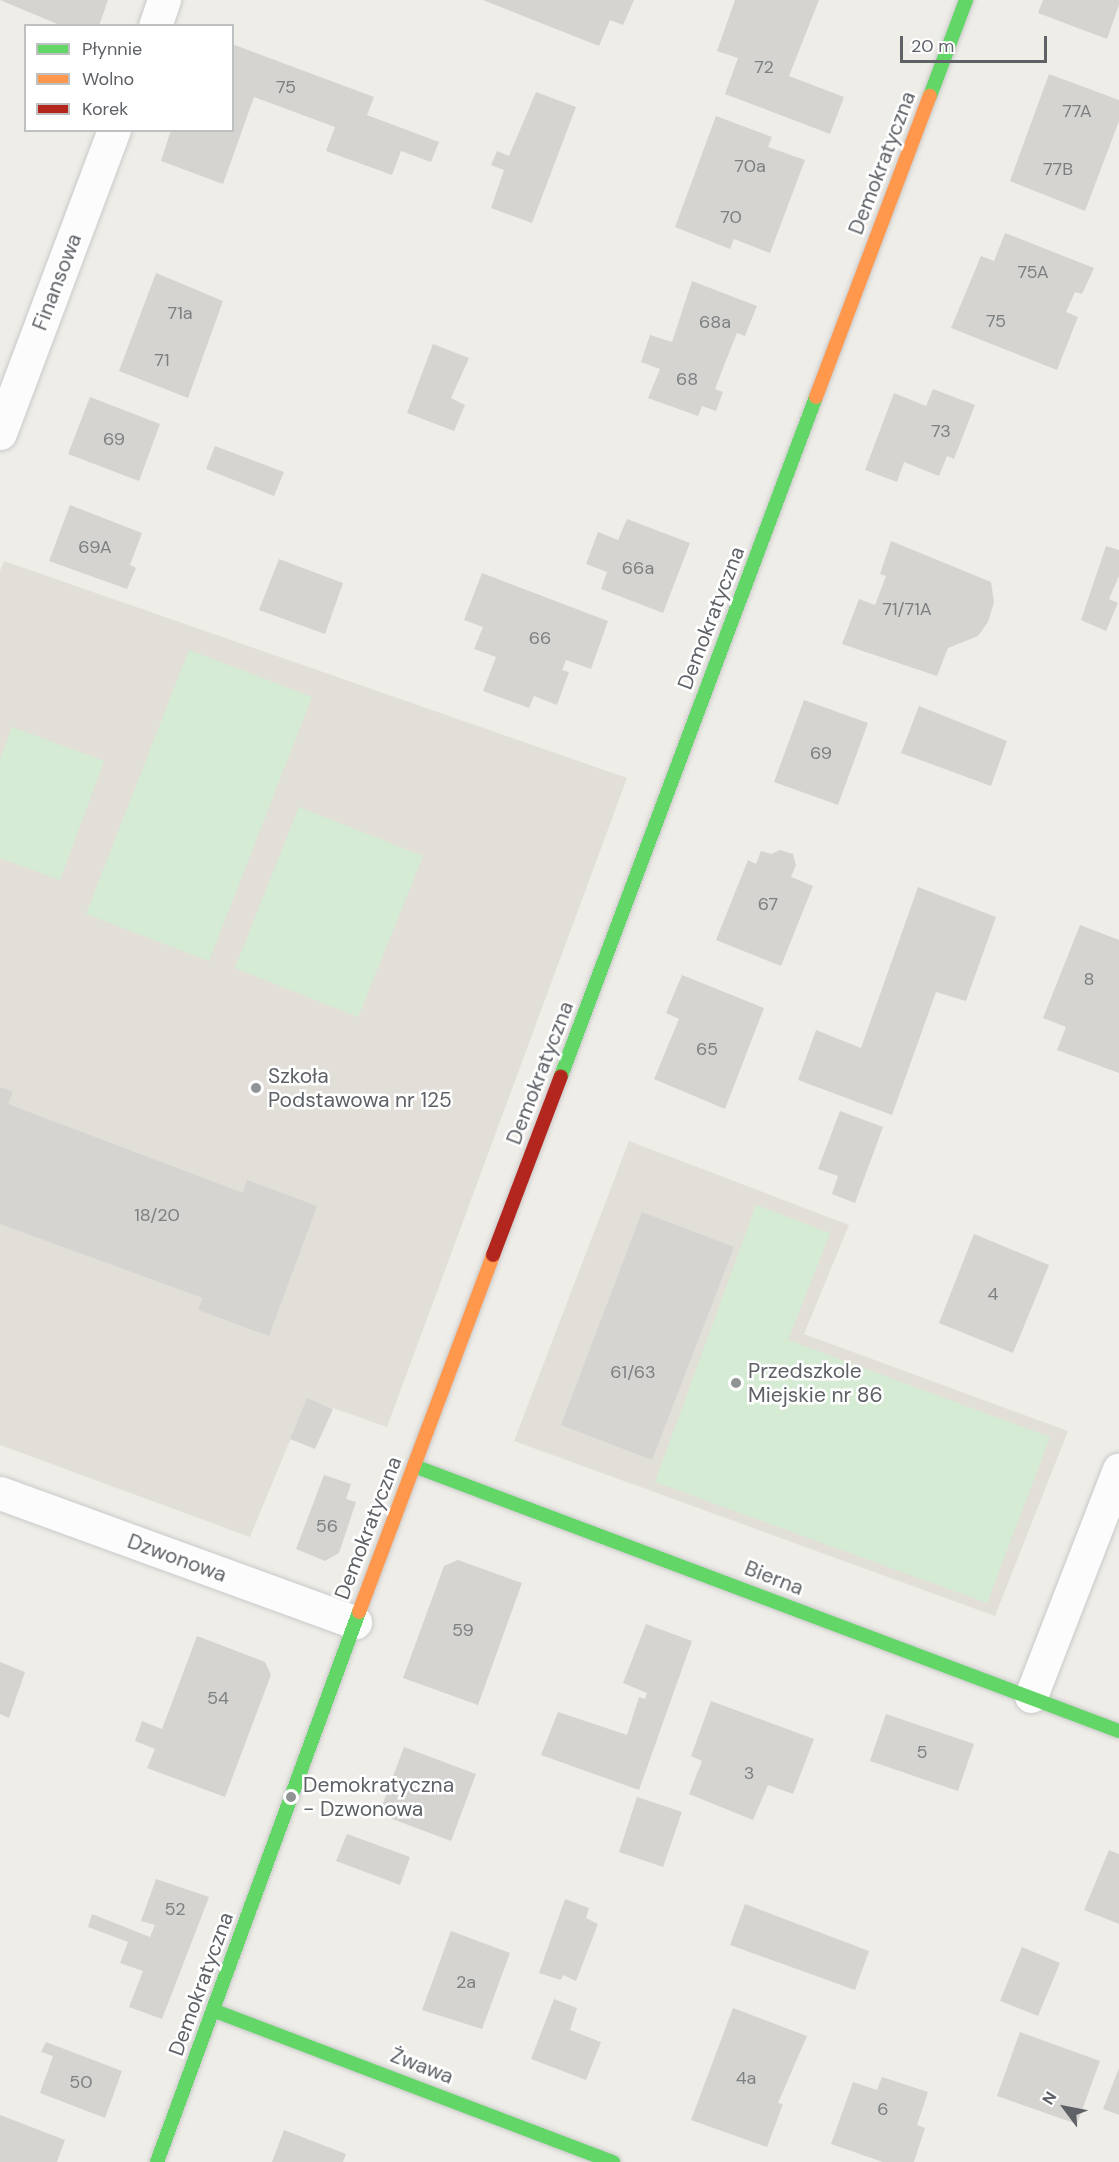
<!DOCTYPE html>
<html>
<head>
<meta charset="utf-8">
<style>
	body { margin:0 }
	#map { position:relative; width:1119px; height:2162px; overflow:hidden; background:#eeede8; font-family:"DM Sans",sans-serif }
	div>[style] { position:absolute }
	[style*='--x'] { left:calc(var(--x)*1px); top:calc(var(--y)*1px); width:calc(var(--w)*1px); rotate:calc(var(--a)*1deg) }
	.education>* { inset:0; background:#e1dfd8 }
	.green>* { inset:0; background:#d6ebd3 }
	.building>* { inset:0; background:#d5d4d1 }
	.roads { filter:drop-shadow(0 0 2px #c9c9c9) drop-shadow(0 0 2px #c9c9c9) }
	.street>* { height:33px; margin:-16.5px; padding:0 16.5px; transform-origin:16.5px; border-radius:16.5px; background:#fcfcfc }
	.fast>* { height:14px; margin:-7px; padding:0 7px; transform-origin:7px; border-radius:7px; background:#63d668 }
	.slow>* { height:14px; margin:-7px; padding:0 7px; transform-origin:7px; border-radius:7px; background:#ff974d }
	.jam>* { height:14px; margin:-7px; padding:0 7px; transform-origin:7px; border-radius:7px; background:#b3261e }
	.dots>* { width:16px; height:16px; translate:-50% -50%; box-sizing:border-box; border:3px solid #fff; border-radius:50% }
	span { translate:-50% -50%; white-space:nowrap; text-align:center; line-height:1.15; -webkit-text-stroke:5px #fff; paint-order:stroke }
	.number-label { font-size:18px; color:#7d8082 }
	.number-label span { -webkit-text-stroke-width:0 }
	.street-label { font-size:21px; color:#5e6267 }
	.poi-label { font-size:21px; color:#5e6267 }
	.left { translate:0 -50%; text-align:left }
	.legend { position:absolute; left:24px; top:24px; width:210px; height:108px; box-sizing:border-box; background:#fff; border:2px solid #bfc0c2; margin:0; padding:8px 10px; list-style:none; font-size:18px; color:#5e6267 }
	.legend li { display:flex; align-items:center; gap:12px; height:30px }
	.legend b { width:30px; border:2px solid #bfc0c2 }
	.north { position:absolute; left:1035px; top:2078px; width:60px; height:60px; -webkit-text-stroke:4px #fff; paint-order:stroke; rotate:302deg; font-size:16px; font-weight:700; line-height:24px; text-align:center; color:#5e6267 }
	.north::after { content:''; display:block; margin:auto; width:21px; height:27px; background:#5e6267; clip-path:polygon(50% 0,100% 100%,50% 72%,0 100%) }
	.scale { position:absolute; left:900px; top:36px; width:147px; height:27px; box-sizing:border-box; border:3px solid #5e6267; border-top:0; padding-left:8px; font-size:18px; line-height:21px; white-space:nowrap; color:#5e6267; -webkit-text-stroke:4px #fff; paint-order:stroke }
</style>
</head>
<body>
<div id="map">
	<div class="education">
		<div style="clip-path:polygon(4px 561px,627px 778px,387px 1427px,307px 1399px,250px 1537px,0 1445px,0 571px)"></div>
		<div style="clip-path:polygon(629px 1141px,849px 1225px,804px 1334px,1068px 1431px,995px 1616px,514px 1441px)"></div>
	</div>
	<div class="green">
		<div style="clip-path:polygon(189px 650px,312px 697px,209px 961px,86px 914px)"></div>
		<div style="clip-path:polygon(12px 727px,104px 761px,60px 880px,0 858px,0 760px)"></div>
		<div style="clip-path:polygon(299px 807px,423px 856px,358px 1017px,235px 968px)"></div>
		<div style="clip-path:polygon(756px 1205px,830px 1233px,788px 1340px,1050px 1437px,987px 1603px,655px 1482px)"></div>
	</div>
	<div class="building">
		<div style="clip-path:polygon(0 0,108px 0,99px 26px,62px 26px)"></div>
		<div style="clip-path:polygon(483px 0,634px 0,623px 25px,610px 20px,599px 46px)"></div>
		<div style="clip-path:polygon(735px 0,819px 0,789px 76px,844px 97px,830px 134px,725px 94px,738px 58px,717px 51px)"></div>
		<div style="clip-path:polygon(1043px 0,1119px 0,1119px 5px,1107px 39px,1038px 13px)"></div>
		<div style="clip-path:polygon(232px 44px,374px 97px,367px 115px,439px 142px,431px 162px,401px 151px,392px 175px,326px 151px,335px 127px,254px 97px,223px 184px,161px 161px,171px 130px,232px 130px)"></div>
		<div style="clip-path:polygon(1049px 74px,1119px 100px,1119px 121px,1085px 211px,1010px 181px)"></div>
		<div style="clip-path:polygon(536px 92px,576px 107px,532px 223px,491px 208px,504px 170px,491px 165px,497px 151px,509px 156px)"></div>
		<div style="clip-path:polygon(716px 116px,772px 137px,768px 147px,805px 160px,770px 253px,734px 239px,730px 249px,675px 227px)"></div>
		<div style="clip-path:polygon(1005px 233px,1094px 268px,1082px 294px,1075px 292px,1066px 312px,1078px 317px,1057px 370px,951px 328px,981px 256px,994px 261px)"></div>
		<div style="clip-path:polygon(156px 273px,223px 301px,188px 398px,119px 371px)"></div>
		<div style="clip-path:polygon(692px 281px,757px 306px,745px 336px,737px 333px,725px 363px,715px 389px,723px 392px,716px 411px,702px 406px,698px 416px,648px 398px,660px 369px,641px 362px,650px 335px,672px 342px)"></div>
		<div style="clip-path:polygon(433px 344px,469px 358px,451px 398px,465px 405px,454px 431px,407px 413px)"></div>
		<div style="clip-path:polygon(933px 389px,975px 405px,954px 459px,947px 456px,939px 476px,904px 462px,897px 482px,865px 470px,894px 393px,926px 406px)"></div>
		<div style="clip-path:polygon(90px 397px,160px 424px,139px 481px,68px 454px)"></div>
		<div style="clip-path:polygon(215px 446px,284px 472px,274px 496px,206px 469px)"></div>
		<div style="clip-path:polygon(70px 505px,142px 533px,130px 565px,136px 568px,127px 589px,49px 561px)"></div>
		<div style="clip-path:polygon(627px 519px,690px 543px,663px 613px,601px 589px,607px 572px,586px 564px,598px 532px,618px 540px)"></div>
		<div style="clip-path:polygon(891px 541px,991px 582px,994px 602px,988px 622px,978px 636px,948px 648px,937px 676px,842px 644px,859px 599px,875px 605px,886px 576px,880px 574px)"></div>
		<div style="clip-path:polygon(1106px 546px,1119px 550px,1119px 576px,1109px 599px,1118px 603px,1106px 631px,1081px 620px)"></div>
		<div style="clip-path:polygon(279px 559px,343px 583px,325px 634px,259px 610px)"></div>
		<div style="clip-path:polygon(482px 573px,608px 621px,591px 669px,566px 660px,562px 670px,569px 672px,557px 705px,534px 696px,529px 708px,483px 691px,496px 657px,474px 649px,483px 627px,464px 620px)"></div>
		<div style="clip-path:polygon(804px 700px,868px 723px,838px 805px,774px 782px)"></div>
		<div style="clip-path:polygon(919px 706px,1007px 741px,991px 786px,901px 753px)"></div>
		<div style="clip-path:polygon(780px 850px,793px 854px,796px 865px,791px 877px,813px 886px,781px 966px,716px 940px,748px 860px,756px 864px,761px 851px,771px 854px)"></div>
		<div style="clip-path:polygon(918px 887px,996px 917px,966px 1001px,936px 992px,892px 1115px,798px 1080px,816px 1030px,861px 1048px)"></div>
		<div style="clip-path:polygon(1080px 925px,1119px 940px,1119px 1073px,1057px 1050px,1066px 1027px,1043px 1018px)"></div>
		<div style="clip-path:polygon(682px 975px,764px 1008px,725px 1109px,654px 1079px,679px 1019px,666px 1013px)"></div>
		<div style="clip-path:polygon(0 1087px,13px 1092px,8px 1104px,243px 1193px,247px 1180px,317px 1206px,269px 1336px,198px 1310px,203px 1298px,0 1224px)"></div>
		<div style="clip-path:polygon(840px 1111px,883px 1127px,855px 1203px,832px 1194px,838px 1176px,818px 1169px)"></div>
		<div style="clip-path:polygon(642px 1212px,734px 1247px,652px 1460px,561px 1425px)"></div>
		<div style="clip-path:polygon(974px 1234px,1049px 1265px,1013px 1353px,939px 1323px)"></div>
		<div style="clip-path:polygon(307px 1398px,333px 1409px,315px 1449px,290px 1439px)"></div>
		<div style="clip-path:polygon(324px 1475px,351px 1484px,346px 1499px,356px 1502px,339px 1553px,325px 1561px,296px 1549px)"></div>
		<div style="clip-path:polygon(458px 1560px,522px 1583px,478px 1705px,403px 1678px,444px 1566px)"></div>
		<div style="clip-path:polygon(646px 1624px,692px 1641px,639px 1790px,541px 1755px,558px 1712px,627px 1735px,639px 1697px,645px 1699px,647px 1693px,623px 1683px)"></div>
		<div style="clip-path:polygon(197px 1636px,265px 1662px,271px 1675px,225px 1797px,147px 1768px,155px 1749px,135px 1741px,142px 1721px,162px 1729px)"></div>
		<div style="clip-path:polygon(0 1662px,25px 1672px,9px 1718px,0 1714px)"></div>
		<div style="clip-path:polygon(711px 1701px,814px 1739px,793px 1794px,768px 1785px,753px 1820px,689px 1794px,702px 1761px,691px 1756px)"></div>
		<div style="clip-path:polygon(886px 1714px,974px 1744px,958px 1791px,870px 1761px)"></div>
		<div style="clip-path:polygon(404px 1747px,476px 1774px,451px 1841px,379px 1814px)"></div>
		<div style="clip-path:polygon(637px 1797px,682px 1812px,663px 1867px,619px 1852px)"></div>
		<div style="clip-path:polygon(347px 1834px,410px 1857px,400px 1885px,336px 1861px)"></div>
		<div style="clip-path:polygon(1109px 1850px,1119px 1854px,1119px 1924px,1084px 1910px)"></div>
		<div style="clip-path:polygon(156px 1879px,209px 1897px,162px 2019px,129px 2007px,143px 1971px,120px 1963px,128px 1942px,88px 1927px,92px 1914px,150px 1937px,155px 1925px,141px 1921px)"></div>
		<div style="clip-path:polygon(565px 1899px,589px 1908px,586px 1918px,598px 1924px,576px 1981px,563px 1975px,561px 1980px,539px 1973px)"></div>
		<div style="clip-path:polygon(745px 1904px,869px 1951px,855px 1990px,730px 1945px)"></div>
		<div style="clip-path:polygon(451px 1931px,510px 1953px,482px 2029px,422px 2010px)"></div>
		<div style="clip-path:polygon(1022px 1947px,1060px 1963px,1038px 2016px,1000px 2001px)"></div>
		<div style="clip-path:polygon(554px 1999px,577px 2008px,570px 2030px,601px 2042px,586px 2080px,531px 2059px)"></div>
		<div style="clip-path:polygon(733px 2008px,807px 2036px,778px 2103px,783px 2104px,767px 2147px,691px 2120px)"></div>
		<div style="clip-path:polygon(1020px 2032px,1100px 2061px,1077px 2124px,997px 2096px)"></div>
		<div style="clip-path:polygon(46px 2042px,122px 2071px,105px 2118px,40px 2093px,53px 2056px,41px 2052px)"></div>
		<div style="clip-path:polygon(1119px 2068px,1119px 2115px,1103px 2109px)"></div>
		<div style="clip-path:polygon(882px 2077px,928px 2092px,917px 2125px,925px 2128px,914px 2162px,883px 2162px,831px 2144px,853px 2082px,877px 2090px)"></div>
		<div style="clip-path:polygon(0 2115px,65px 2140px,57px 2162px,0 2162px)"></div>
		<div style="clip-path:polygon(284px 2130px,346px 2154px,343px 2162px,272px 2162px)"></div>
	</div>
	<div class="roads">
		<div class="street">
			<div style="--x:155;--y:26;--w:28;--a:-71"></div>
			<div style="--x:0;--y:433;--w:324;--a:-69.4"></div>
			<div style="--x:0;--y:1493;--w:378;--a:20"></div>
			<div style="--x:1031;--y:1696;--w:243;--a:-68.8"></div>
		</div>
		<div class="fast">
			<div style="--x:930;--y:96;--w:103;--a:-69.4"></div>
			<div style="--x:561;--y:1076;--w:725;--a:-69.42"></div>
			<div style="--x:414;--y:1466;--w:753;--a:20.6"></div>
			<div style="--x:215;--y:2011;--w:426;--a:20.8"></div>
			<div style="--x:157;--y:2162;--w:586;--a:-69.83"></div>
		</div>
		<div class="slow">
			<div style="--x:816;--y:397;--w:322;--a:-69.3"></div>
			<div style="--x:359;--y:1612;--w:381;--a:-69.4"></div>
		</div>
		<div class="jam">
			<div style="--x:493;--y:1255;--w:191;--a:-69.2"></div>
		</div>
	</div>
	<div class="dots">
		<div style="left:256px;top:1088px;background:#909394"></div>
		<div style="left:736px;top:1383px;background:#909394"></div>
		<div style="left:291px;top:1797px;background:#909394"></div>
	</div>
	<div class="number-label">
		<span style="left:764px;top:67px">72</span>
		<span style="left:286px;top:87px">75</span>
		<span style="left:1077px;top:111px">77A</span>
		<span style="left:750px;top:166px">70a</span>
		<span style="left:1058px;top:169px">77B</span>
		<span style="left:731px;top:217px">70</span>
		<span style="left:1033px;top:272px">75A</span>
		<span style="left:180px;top:313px">71a</span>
		<span style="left:996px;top:321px">75</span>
		<span style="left:715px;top:322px">68a</span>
		<span style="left:162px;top:360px">71</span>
		<span style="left:687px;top:379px">68</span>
		<span style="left:941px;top:431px">73</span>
		<span style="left:114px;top:439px">69</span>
		<span style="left:95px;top:547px">69A</span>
		<span style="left:638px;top:568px">66a</span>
		<span style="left:907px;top:609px">71/71A</span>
		<span style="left:540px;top:638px">66</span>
		<span style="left:821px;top:753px">69</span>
		<span style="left:768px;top:904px">67</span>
		<span style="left:1089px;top:979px">8</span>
		<span style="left:707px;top:1049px">65</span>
		<span style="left:157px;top:1215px">18/20</span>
		<span style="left:993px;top:1294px">4</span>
		<span style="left:633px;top:1372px">61/63</span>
		<span style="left:327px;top:1526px">56</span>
		<span style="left:463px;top:1630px">59</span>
		<span style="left:218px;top:1698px">54</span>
		<span style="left:922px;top:1752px">5</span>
		<span style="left:749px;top:1773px">3</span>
		<span style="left:175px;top:1909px">52</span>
		<span style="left:466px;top:1982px">2a</span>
		<span style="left:746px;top:2078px">4a</span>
		<span style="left:81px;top:2082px">50</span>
		<span style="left:883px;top:2109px">6</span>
	</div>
	<div class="street-label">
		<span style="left:882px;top:163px;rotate:-69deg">Demokratyczna</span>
		<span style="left:57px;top:282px;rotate:-69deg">Finansowa</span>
		<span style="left:711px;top:618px;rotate:-69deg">Demokratyczna</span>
		<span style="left:540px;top:1073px;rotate:-69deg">Demokratyczna</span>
		<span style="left:368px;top:1528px;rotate:-69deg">Demokratyczna</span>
		<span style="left:177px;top:1558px;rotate:20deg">Dzwonowa</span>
		<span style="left:774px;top:1578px;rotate:21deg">Bierna</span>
		<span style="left:201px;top:1984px;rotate:-70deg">Demokratyczna</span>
		<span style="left:422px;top:2066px;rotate:21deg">Żwawa</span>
	</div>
	<div class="poi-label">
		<span class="left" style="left:268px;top:1088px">Szkoła<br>Podstawowa nr 125</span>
		<span class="left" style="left:748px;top:1383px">Przedszkole<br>Miejskie nr 86</span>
		<span class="left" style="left:303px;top:1797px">Demokratyczna<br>- Dzwonowa</span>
	</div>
	<ul class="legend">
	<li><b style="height:8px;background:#63d668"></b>Płynnie</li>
	<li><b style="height:8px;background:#ff974d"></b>Wolno</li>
	<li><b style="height:8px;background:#b3261e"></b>Korek</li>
	</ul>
	<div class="north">N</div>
	<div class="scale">20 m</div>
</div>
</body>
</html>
